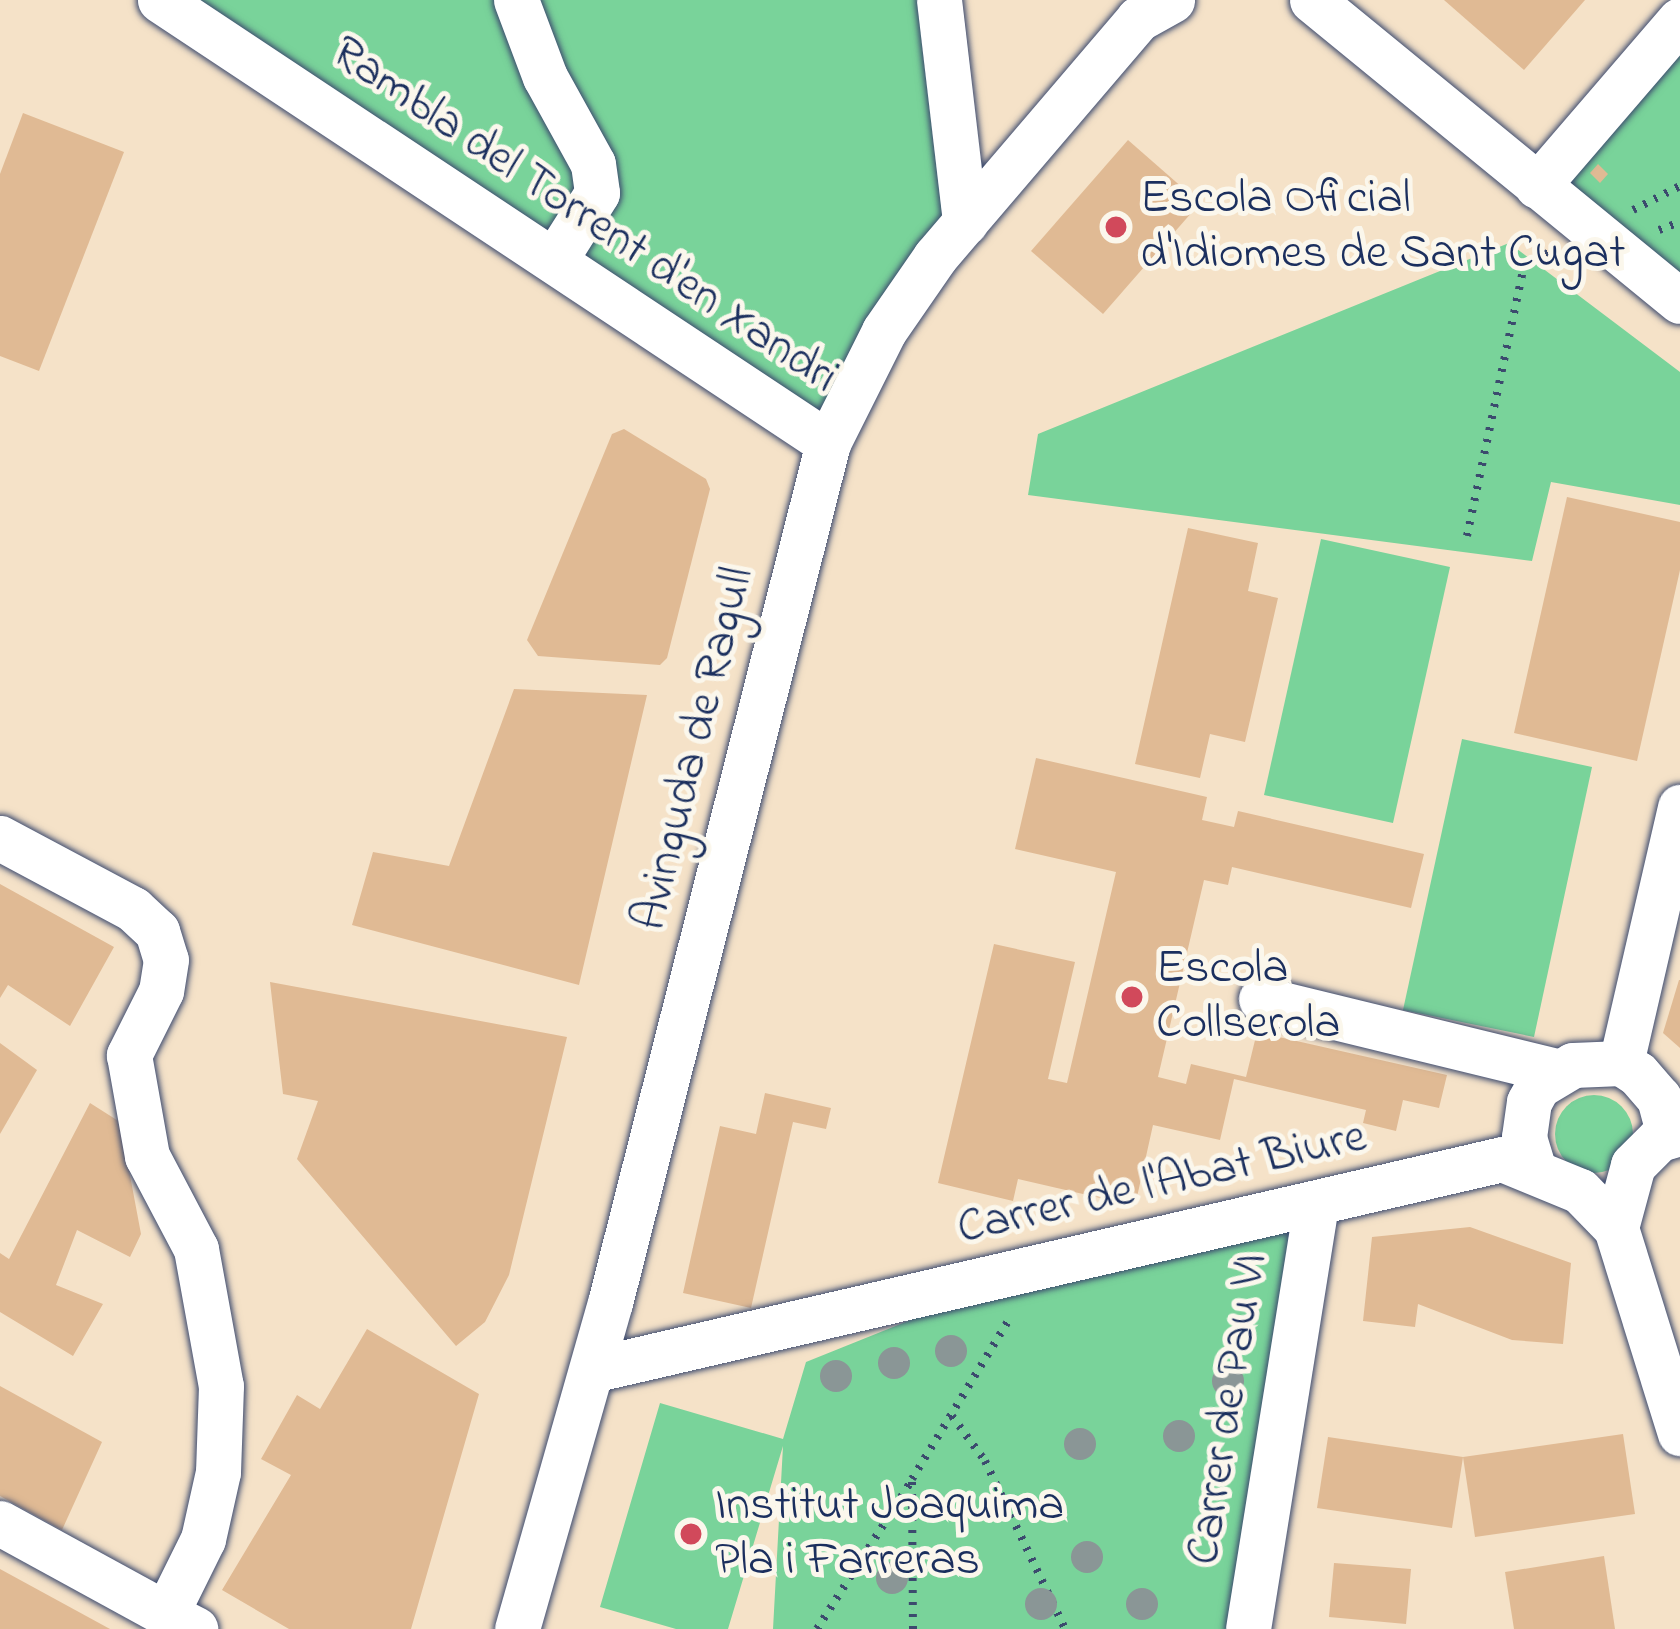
<!DOCTYPE html>
<html>
<head>
<meta charset="utf-8">
<style>
	body { margin:0 }
	#map { position:relative; width:1680px; height:1629px; overflow:hidden; background:#f5e2c8; font-family:"Indie Flower",sans-serif }
	div>[style] { position:absolute }
	[style*='--x'] { left:calc(var(--x)*1px); top:calc(var(--y)*1px); width:calc(var(--w)*1px); rotate:calc(var(--a)*1deg) }
	.green>* { inset:0; background:#79d39a }
	.round { border-radius:50% }
	.building>* { inset:0; background:#e0ba94 }
	.path>* { height:8px; margin-top:-4px; transform-origin:0; background:repeating-linear-gradient(90deg,#3c4a6e 0 3px,transparent 0 12px) }
	.roads { filter:drop-shadow(0 0 3px #3c4a6e) drop-shadow(0 0 3px #3c4a6e) }
	.minor>* { height:45px; margin:-22.5px; padding:0 22.5px; transform-origin:22.5px; border-radius:22.5px; background:#fff }
	.trees>* { width:32px; height:32px; margin:-16px; border-radius:50%; background:#8a9696 }
	.dots>* { width:33px; height:33px; translate:-50% -50%; box-sizing:border-box; border:6px solid #fbf7ec; border-radius:50% }
	span { translate:-50% -50%; white-space:nowrap; text-align:center; line-height:1.15; -webkit-text-stroke:10px #fbf7ec; paint-order:stroke }
	.poi-label { font-size:48px; color:#1b2f5e }
	.left { translate:0 -50%; text-align:left }
	.street-label { font-size:48px; color:#1b2f5e }
</style>
</head>
<body>
<div id="map">
	<div class="green">
		<div style="clip-path:polygon(160px 0,934px 0,965px 222px,828px 443px)"></div>
		<div style="clip-path:polygon(1680px 24px,1680px 301px,1537px 186px)"></div>
		<div style="clip-path:polygon(1509px 243px,1680px 372px,1680px 505px,1551px 482px,1532px 561px,1028px 495px,1038px 434px)"></div>
		<div style="clip-path:polygon(1321px 539px,1450px 567px,1393px 823px,1264px 795px)"></div>
		<div style="clip-path:polygon(1462px 739px,1592px 767px,1534px 1037px,1403px 1010px)"></div>
		<div class="round" style="left:1555px;top:1095px;width:78px;height:78px"></div>
		<div style="clip-path:polygon(1316px 1206px,1249px 1629px,773px 1629px,783px 1446px,728px 1629px,676px 1629px,600px 1607px,660px 1403px,783px 1439px,806px 1362px,1040px 1268px)"></div>
	</div>
	<div class="building">
		<div style="clip-path:polygon(1444px 0,1585px 0,1524px 70px)"></div>
		<div style="clip-path:polygon(23px 113px,124px 152px,39px 371px,0 356px,0 174px)"></div>
		<div style="clip-path:polygon(1128px 140px,1200px 203px,1103px 314px,1031px 251px)"></div>
		<div style="clip-path:polygon(1598px 164px,1608px 174px,1600px 183px,1590px 173px)"></div>
		<div style="clip-path:polygon(624px 429px,706px 479px,710px 489px,667px 658px,660px 665px,538px 656px,527px 640px,612px 434px)"></div>
		<div style="clip-path:polygon(1567px 497px,1680px 522px,1680px 570px,1637px 761px,1514px 733px)"></div>
		<div style="clip-path:polygon(1188px 528px,1258px 543px,1248px 591px,1278px 598px,1245px 742px,1210px 734px,1200px 778px,1135px 764px)"></div>
		<div style="clip-path:polygon(514px 689px,647px 695px,579px 985px,352px 925px,373px 852px,449px 866px)"></div>
		<div style="clip-path:polygon(1036px 758px,1207px 797px,1202px 820px,1234px 827px,1238px 811px,1424px 854px,1411px 908px,1232px 867px,1228px 885px,1204px 880px,1158px 1077px,1186px 1084px,1191px 1064px,1246px 1077px,1257px 1032px,1447px 1075px,1439px 1108px,1403px 1100px,1396px 1131px,1363px 1123px,1366px 1110px,1234px 1079px,1220px 1140px,1153px 1125px,1135px 1206px,1018px 1179px,1013px 1201px,938px 1183px,994px 944px,1075px 962px,1048px 1079px,1067px 1083px,1116px 872px,1015px 849px)"></div>
		<div style="clip-path:polygon(0 884px,114px 947px,70px 1026px,8px 985px,0 998px)"></div>
		<div style="clip-path:polygon(1679px 980px,1680px 980px,1680px 1048px,1663px 1033px)"></div>
		<div style="clip-path:polygon(270px 982px,567px 1037px,509px 1275px,485px 1322px,456px 1346px,297px 1159px,318px 1101px,283px 1094px)"></div>
		<div style="clip-path:polygon(0 1043px,37px 1070px,0 1134px)"></div>
		<div style="clip-path:polygon(765px 1093px,831px 1108px,826px 1129px,793px 1122px,751px 1308px,683px 1293px,720px 1126px,756px 1134px)"></div>
		<div style="clip-path:polygon(90px 1103px,120px 1122px,141px 1234px,130px 1257px,77px 1230px,56px 1285px,103px 1304px,73px 1356px,0 1312px,0 1253px,9px 1259px)"></div>
		<div style="clip-path:polygon(1470px 1227px,1571px 1263px,1563px 1344px,1512px 1340px,1418px 1304px,1415px 1327px,1363px 1321px,1372px 1237px)"></div>
		<div style="clip-path:polygon(367px 1329px,479px 1394px,411px 1629px,289px 1629px,222px 1590px,291px 1475px,261px 1459px,297px 1395px,320px 1409px)"></div>
		<div style="clip-path:polygon(0 1386px,102px 1442px,62px 1530px,0 1496px)"></div>
		<div style="clip-path:polygon(1623px 1434px,1635px 1514px,1475px 1537px,1463px 1457px)"></div>
		<div style="clip-path:polygon(1328px 1437px,1463px 1457px,1452px 1528px,1317px 1508px)"></div>
		<div style="clip-path:polygon(1604px 1556px,1615px 1629px,1514px 1629px,1505px 1572px)"></div>
		<div style="clip-path:polygon(1334px 1563px,1411px 1569px,1406px 1624px,1329px 1617px)"></div>
		<div style="clip-path:polygon(0 1569px,110px 1629px,0 1629px)"></div>
	</div>
	<div class="path">
		<div style="--x:1633;--y:210;--w:53;--a:-27.1"></div>
		<div style="--x:1659;--y:230;--w:22;--a:-21"></div>
		<div style="--x:1467;--y:536;--w:277;--a:-78.1"></div>
		<div style="--x:1524;--y:265;--w:29;--a:-27"></div>
		<div style="--x:952;--y:1416;--w:56;--a:53.7"></div>
		<div style="--x:985;--y:1461;--w:186;--a:64.5"></div>
		<div style="--x:817;--y:1629;--w:177;--a:-57.5"></div>
		<div style="--x:913;--y:1629;--w:150;--a:-90.4"></div>
		<div style="--x:912;--y:1479;--w:191;--a:-58.7"></div>
	</div>
	<div class="roads">
		<div class="minor">
			<div style="--x:160;--y:0;--w:802;--a:33.55"></div>
			<div style="--x:516;--y:0;--w:82;--a:69.4"></div>
			<div style="--x:545;--y:77;--w:99;--a:61.1"></div>
			<div style="--x:593;--y:164;--w:29;--a:82"></div>
			<div style="--x:597;--y:193;--w:80;--a:122.3"></div>
			<div style="--x:939;--y:0;--w:224;--a:83.3"></div>
			<div style="--x:1312;--y:0;--w:475;--a:39.3"></div>
			<div style="--x:1537;--y:186;--w:219;--a:-49.3"></div>
			<div style="--x:0;--y:838;--w:151;--a:28.1"></div>
			<div style="--x:133;--y:909;--w:33;--a:43"></div>
			<div style="--x:157;--y:931;--w:30;--a:73"></div>
			<div style="--x:166;--y:960;--w:31;--a:99"></div>
			<div style="--x:161;--y:991;--w:72;--a:116.6"></div>
			<div style="--x:129;--y:1055;--w:103;--a:79.9"></div>
			<div style="--x:147;--y:1156;--w:105;--a:62.2"></div>
			<div style="--x:196;--y:1249;--w:139;--a:79.7"></div>
			<div style="--x:221;--y:1386;--w:86;--a:92"></div>
			<div style="--x:218;--y:1472;--w:69;--a:102.6"></div>
			<div style="--x:203;--y:1539;--w:84;--a:116.3"></div>
			<div style="--x:166;--y:1614;--w:33;--a:27"></div>
			<div style="--x:1261;--y:999;--w:305;--a:13.7"></div>
			<div style="--x:1621;--y:1063;--w:263;--a:-77"></div>
			<div style="--x:1533;--y:1167;--w:31;--a:-107"></div>
			<div style="--x:1524;--y:1137;--w:35;--a:-82"></div>
			<div style="--x:1529;--y:1102;--w:18;--a:-61"></div>
			<div style="--x:1538;--y:1086;--w:41;--a:-31"></div>
			<div style="--x:1573;--y:1065;--w:48;--a:-2.4"></div>
			<div style="--x:1621;--y:1063;--w:20;--a:33"></div>
			<div style="--x:1638;--y:1074;--w:32;--a:49"></div>
			<div style="--x:1659;--y:1098;--w:39;--a:75"></div>
			<div style="--x:1616;--y:1228;--w:65;--a:-74.9"></div>
			<div style="--x:1633;--y:1165;--w:37;--a:-45"></div>
			<div style="--x:1659;--y:1139;--w:22;--a:-16"></div>
			<div style="--x:592;--y:1370;--w:934;--a:-13.05"></div>
			<div style="--x:1502;--y:1159;--w:84;--a:22.3"></div>
			<div style="--x:1580;--y:1191;--w:52;--a:45.8"></div>
			<div style="--x:1616;--y:1228;--w:215;--a:72.7"></div>
			<div style="--x:0;--y:1523;--w:189;--a:28.7"></div>
			<div style="--x:517;--y:1629;--w:339;--a:-74.1"></div>
			<div style="--x:610;--y:1303;--w:887;--a:-75.78"></div>
			<div style="--x:828;--y:443;--w:125;--a:-63.4"></div>
			<div style="--x:884;--y:331;--w:90;--a:-55.4"></div>
			<div style="--x:935;--y:257;--w:313;--a:-49.5"></div>
			<div style="--x:1138;--y:19;--w:39;--a:-29"></div>
			<div style="--x:1248;--y:1629;--w:428;--a:-80.9"></div>
		</div>
	</div>
	<div class="trees">
		<div style="left:951px;top:1351px"></div>
		<div style="left:894px;top:1363px"></div>
		<div style="left:836px;top:1376px"></div>
		<div style="left:1228px;top:1381px"></div>
		<div style="left:1179px;top:1436px"></div>
		<div style="left:1080px;top:1444px"></div>
		<div style="left:1087px;top:1557px"></div>
		<div style="left:892px;top:1578px"></div>
		<div style="left:1041px;top:1604px"></div>
		<div style="left:1142px;top:1604px"></div>
	</div>
	<div class="dots">
		<div style="left:1116px;top:227px;background:#d1495b"></div>
		<div style="left:1132px;top:997px;background:#d1495b"></div>
		<div style="left:691px;top:1534px;background:#d1495b"></div>
	</div>
	<div class="poi-label">
		<span class="left" style="left:1140px;top:227px">Escola Oficial<br>d'Idiomes de Sant Cugat</span>
		<span class="left" style="left:1156px;top:997px">Escola<br>Collserola</span>
		<span class="left" style="left:715px;top:1534px">Institut Joaquima<br>Pla i Farreras</span>
	</div>
	<div class="street-label">
		<span style="left:584px;top:216px;rotate:34deg">Rambla del Torrent d'en Xandri</span>
		<span style="left:695px;top:749px;rotate:-76deg">Avinguda de Ragull</span>
		<span style="left:1162px;top:1184px;rotate:-13deg">Carrer de l'Abat Biure</span>
		<span style="left:1229px;top:1409px;rotate:-81deg">Carrer de Pau VI</span>
	</div>
</div>
</body>
</html>
